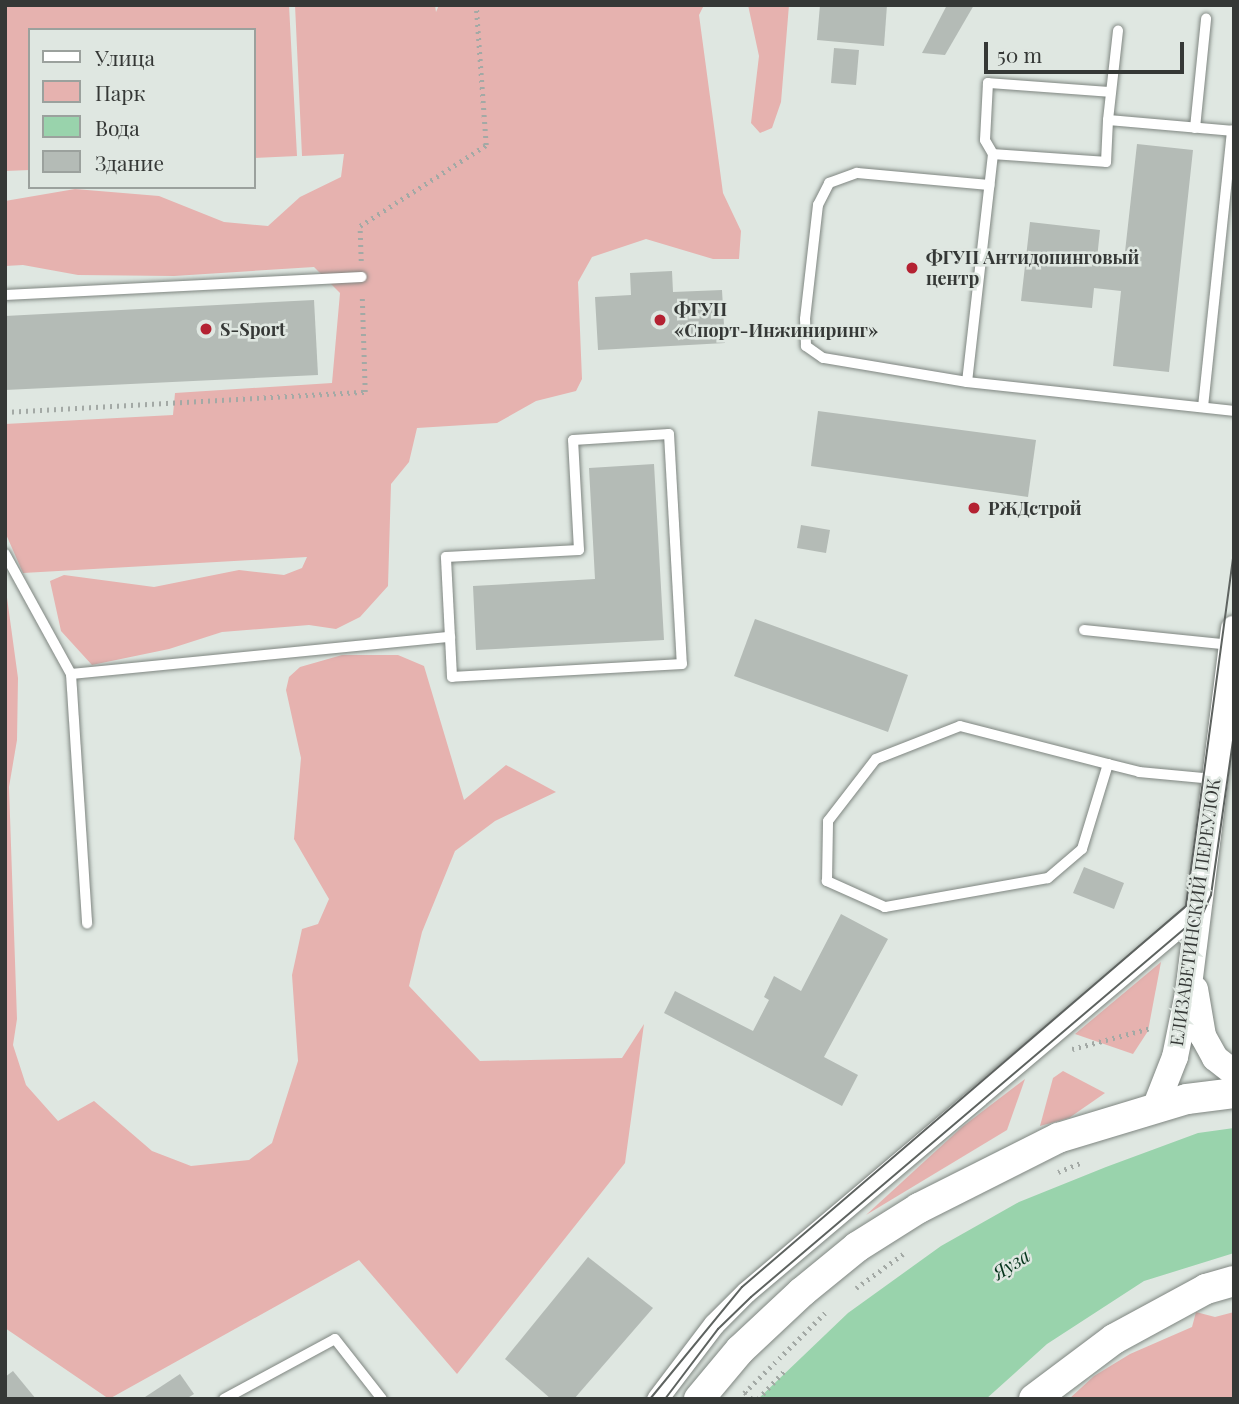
<!DOCTYPE html>
<html>
<head>
<meta charset="utf-8">
<style>
	body { margin:0 }
	#map { position:relative; width:1239px; height:1404px; overflow:hidden; background:#dfe7e1; font-family:"Playfair Display",serif }
	div>[style] { position:absolute }
	[style*='--x'] { left:calc(var(--x)*1px); top:calc(var(--y)*1px); width:calc(var(--w)*1px); rotate:calc(var(--a)*1deg) }
	.green>* { inset:0; background:#e6b2af }
	.water>* { inset:0; background:#99d3ac }
	.building>* { inset:0; background:#b4bbb6 }
	.path>* { height:4.5px; margin-top:-2.25px; transform-origin:0; background:repeating-linear-gradient(90deg,#a3a9a5 0 2px,transparent 0 7px) }
	.roads { filter:drop-shadow(0 0 2px #7f8681) drop-shadow(0 0 2px #7f8681) }
	.service>* { height:10px; margin:-5px; padding:0 5px; transform-origin:5px; border-radius:5px; background:#fff }
	.minor>* { height:21px; margin:-10.5px; padding:0 10.5px; transform-origin:10.5px; border-radius:10.5px; background:#fff }
	.tertiary>* { height:26px; margin:-13px; padding:0 13px; transform-origin:13px; border-radius:13px; background:#fff }
	.secondary>* { height:30px; margin:-15px; padding:0 15px; transform-origin:15px; border-radius:15px; background:#fff }
	.tram>* { height:2px; margin:-1px; padding:0 1px; transform-origin:1px; border-radius:1px; background:#5e6360 }
	.dots>* { width:19px; height:19px; translate:-50% -50%; box-sizing:border-box; border:4px solid #dfe7e1; border-radius:50% }
	span { translate:-50% -50%; white-space:nowrap; text-align:center; line-height:1.15; -webkit-text-stroke:5px #dfe7e1; paint-order:stroke }
	.poi-label { font-size:18px; color:#353836; font-weight:700 }
	.left { translate:0 -50%; text-align:left }
	.street-label { font-size:18px; color:#353836 }
	.water-label { font-size:19px; color:#04331a; font-style:italic }
	.frame { position:absolute; inset:0; border:7px solid #353836; pointer-events:none }
	.legend { position:absolute; left:28px; top:28px; width:228px; height:161px; box-sizing:border-box; background:#dfe7e1; border:2px solid #9ba19d; margin:0; padding:9px 12px; list-style:none; font-size:21px; color:#353836 }
	.legend li { display:flex; align-items:center; gap:14px; height:35px }
	.legend b { width:35px; border:2px solid #9ba19d }
	.scale { position:absolute; left:984px; top:42px; width:200px; height:32px; box-sizing:border-box; border:4px solid #353836; border-top:0; padding-left:9px; font-size:21px; line-height:24px; white-space:nowrap; color:#353836; -webkit-text-stroke:5px #dfe7e1; paint-order:stroke }
</style>
</head>
<body>
<div id="map">
	<div class="green">
		<div style="clip-path:polygon(5px 5px,289px 5px,297px 156px,254px 158px,254px 30px,30px 30px,30px 170px,5px 171px)"></div>
		<div style="clip-path:polygon(295px 5px,435px 5px,436px 12px,439px 5px,704px 5px,699px 15px,723px 193px,741px 231px,739px 259px,713px 259px,646px 239px,592px 257px,578px 282px,582px 379px,576px 391px,536px 401px,497px 423px,417px 428px,409px 462px,391px 484px,388px 586px,360px 617px,336px 629px,309px 625px,222px 632px,169px 649px,92px 665px,61px 631px,50px 581px,64px 575px,154px 587px,239px 570px,284px 575px,302px 568px,307px 557px,23px 573px,5px 532px,5px 424px,173px 415px,175px 393px,332px 383px,340px 293px,314px 267px,174px 276px,78px 275px,23px 265px,5px 266px,5px 201px,75px 189px,159px 196px,224px 222px,268px 226px,300px 197px,341px 177px,344px 154px,302px 156px)"></div>
		<div style="clip-path:polygon(748px 5px,789px 5px,781px 102px,772px 128px,760px 133px,751px 123px,759px 56px)"></div>
		<div style="clip-path:polygon(5px 583px,18px 678px,17px 740px,9px 787px,17px 1019px,13px 1045px,26px 1085px,58px 1121px,94px 1101px,152px 1151px,191px 1166px,249px 1160px,272px 1143px,298px 1061px,292px 975px,302px 929px,318px 924px,329px 899px,294px 839px,301px 758px,286px 690px,289px 677px,300px 667px,342px 655px,398px 655px,424px 666px,464px 800px,506px 765px,556px 792px,495px 821px,455px 851px,422px 932px,409px 986px,480px 1061px,622px 1058px,644px 1024px,625px 1163px,457px 1374px,359px 1260px,109px 1399px,5px 1328px)"></div>
		<div style="clip-path:polygon(1161px 962px,1148px 1031px,1133px 1054px,1075px 1034px)"></div>
		<div style="clip-path:polygon(1063px 1071px,1105px 1093px,1069px 1118px,1040px 1126px,1053px 1078px)"></div>
		<div style="clip-path:polygon(1025px 1079px,1007px 1130px,866px 1215px,962px 1127px)"></div>
		<div style="clip-path:polygon(1196px 1312px,1215px 1317px,1234px 1312px,1234px 1399px,1069px 1399px,1094px 1376px,1130px 1354px,1192px 1327px)"></div>
	</div>
	<div class="water">
		<div style="clip-path:polygon(1234px 1128px,1234px 1253px,1144px 1281px,1047px 1344px,986px 1399px,758px 1399px,848px 1313px,941px 1246px,1019px 1202px,1106px 1167px,1198px 1133px)"></div>
	</div>
	<div class="building">
		<div style="clip-path:polygon(820px 5px,887px 5px,884px 46px,817px 40px)"></div>
		<div style="clip-path:polygon(947px 5px,974px 5px,945px 55px,922px 53px)"></div>
		<div style="clip-path:polygon(834px 48px,859px 50px,856px 85px,831px 83px)"></div>
		<div style="clip-path:polygon(1137px 144px,1193px 150px,1169px 372px,1113px 366px,1121px 291px,1094px 288px,1092px 308px,1021px 301px,1030px 222px,1100px 230px,1097px 259px,1124px 261px)"></div>
		<div style="clip-path:polygon(672px 271px,673px 292px,722px 290px,725px 343px,598px 350px,595px 297px,631px 295px,630px 273px)"></div>
		<div style="clip-path:polygon(314px 300px,318px 375px,5px 390px,5px 316px)"></div>
		<div style="clip-path:polygon(818px 411px,1036px 440px,1028px 497px,811px 466px)"></div>
		<div style="clip-path:polygon(654px 464px,664px 640px,476px 650px,473px 586px,595px 579px,589px 468px)"></div>
		<div style="clip-path:polygon(801px 525px,830px 530px,826px 553px,797px 548px)"></div>
		<div style="clip-path:polygon(755px 619px,908px 675px,888px 732px,734px 676px)"></div>
		<div style="clip-path:polygon(1084px 867px,1124px 883px,1114px 909px,1073px 893px)"></div>
		<div style="clip-path:polygon(841px 914px,888px 939px,824px 1057px,858px 1075px,842px 1106px,664px 1013px,675px 991px,753px 1031px,769px 1000px,764px 997px,774px 976px,801px 991px)"></div>
		<div style="clip-path:polygon(588px 1257px,653px 1308px,574px 1399px,551px 1399px,505px 1359px)"></div>
		<div style="clip-path:polygon(13px 1371px,36px 1399px,5px 1399px,5px 1377px)"></div>
		<div style="clip-path:polygon(180px 1374px,194px 1394px,186px 1399px,142px 1399px)"></div>
	</div>
	<div class="path">
		<div style="--x:361;--y:261;--w:35;--a:-92"></div>
		<div style="--x:360;--y:226;--w:150;--a:-32.7"></div>
		<div style="--x:486;--y:145;--w:140;--a:-94.1"></div>
		<div style="--x:5;--y:412;--w:361;--a:-3.2"></div>
		<div style="--x:365;--y:392;--w:98;--a:-91.8"></div>
		<div style="--x:1072;--y:1049;--w:82;--a:-14.9"></div>
		<div style="--x:1058;--y:1172;--w:24;--a:-22"></div>
		<div style="--x:856;--y:1288;--w:58;--a:-35.9"></div>
		<div style="--x:745;--y:1392;--w:10;--a:45"></div>
		<div style="--x:744;--y:1393;--w:117;--a:-44.7"></div>
		<div style="--x:758;--y:1399;--w:41;--a:-47"></div>
	</div>
	<div class="roads">
		<div class="service">
			<div style="--x:1108;--y:120;--w:90;--a:-83.6"></div>
			<div style="--x:1195;--y:128;--w:110;--a:-84.2"></div>
			<div style="--x:1234;--y:131;--w:126;--a:-175"></div>
			<div style="--x:1108;--y:120;--w:42;--a:92.7"></div>
			<div style="--x:1106;--y:162;--w:113;--a:-176"></div>
			<div style="--x:993;--y:154;--w:229;--a:96.5"></div>
			<div style="--x:967;--y:382;--w:269;--a:6.2"></div>
			<div style="--x:993;--y:154;--w:16;--a:-120"></div>
			<div style="--x:985;--y:140;--w:57;--a:-87"></div>
			<div style="--x:988;--y:83;--w:123;--a:4.2"></div>
			<div style="--x:5;--y:295;--w:357;--a:-2.9"></div>
			<div style="--x:967;--y:382;--w:146;--a:-170.5"></div>
			<div style="--x:823;--y:358;--w:21;--a:-145"></div>
			<div style="--x:806;--y:346;--w:27;--a:-92"></div>
			<div style="--x:805;--y:319;--w:115;--a:-83.5"></div>
			<div style="--x:818;--y:205;--w:25;--a:-63"></div>
			<div style="--x:829;--y:183;--w:30;--a:-20"></div>
			<div style="--x:857;--y:173;--w:133;--a:5.2"></div>
			<div style="--x:1203;--y:407;--w:278;--a:-84"></div>
			<div style="--x:669;--y:434;--w:230;--a:86.8"></div>
			<div style="--x:682;--y:664;--w:230;--a:176.8"></div>
			<div style="--x:452;--y:677;--w:120;--a:-92.9"></div>
			<div style="--x:446;--y:557;--w:133;--a:-3"></div>
			<div style="--x:579;--y:550;--w:110;--a:-93.1"></div>
			<div style="--x:573;--y:440;--w:96;--a:-3.6"></div>
			<div style="--x:5;--y:554;--w:137;--a:61.2"></div>
			<div style="--x:71;--y:674;--w:381;--a:-5.6"></div>
			<div style="--x:1084;--y:630;--w:148;--a:5.8"></div>
			<div style="--x:71;--y:674;--w:250;--a:86.3"></div>
			<div style="--x:1108;--y:764;--w:89;--a:107"></div>
			<div style="--x:1082;--y:849;--w:45;--a:139.5"></div>
			<div style="--x:1048;--y:878;--w:166;--a:169.9"></div>
			<div style="--x:885;--y:907;--w:64;--a:-155.9"></div>
			<div style="--x:827;--y:881;--w:60;--a:-89"></div>
			<div style="--x:828;--y:821;--w:78;--a:-52.3"></div>
			<div style="--x:876;--y:759;--w:90;--a:-21.4"></div>
			<div style="--x:960;--y:726;--w:153;--a:14.4"></div>
			<div style="--x:1108;--y:764;--w:32;--a:14"></div>
			<div style="--x:1139;--y:772;--w:75;--a:5.3"></div>
			<div style="--x:224;--y:1399;--w:126;--a:-28.4"></div>
			<div style="--x:335;--y:1339;--w:76;--a:51.9"></div>
		</div>
		<div class="minor">
			<div style="--x:657;--y:1399;--w:94;--a:-52.8"></div>
			<div style="--x:714;--y:1324;--w:45;--a:-45"></div>
			<div style="--x:746;--y:1292;--w:589;--a:-40.18"></div>
		</div>
		<div class="tertiary">
			<div style="--x:1195;--y:989;--w:48;--a:80.3"></div>
			<div style="--x:1203;--y:1036;--w:25;--a:61"></div>
			<div style="--x:1215;--y:1058;--w:24;--a:38"></div>
			<div style="--x:1155;--y:1108;--w:55;--a:-68.6"></div>
			<div style="--x:1175;--y:1057;--w:65;--a:-78.5"></div>
			<div style="--x:1188;--y:993;--w:367;--a:-82.8"></div>
		</div>
		<div class="secondary">
			<div style="--x:699;--y:1399;--w:64;--a:-50.1"></div>
			<div style="--x:740;--y:1350;--w:85;--a:-43.1"></div>
			<div style="--x:802;--y:1292;--w:71;--a:-39.3"></div>
			<div style="--x:857;--y:1247;--w:73;--a:-32.2"></div>
			<div style="--x:919;--y:1208;--w:156;--a:-26.7"></div>
			<div style="--x:1058;--y:1138;--w:135;--a:-16.8"></div>
			<div style="--x:1187;--y:1099;--w:47;--a:-7.3"></div>
			<div style="--x:1034;--y:1399;--w:100;--a:-36.9"></div>
			<div style="--x:1114;--y:1339;--w:105;--a:-28.5"></div>
			<div style="--x:1206;--y:1289;--w:29;--a:-16"></div>
		</div>
	</div>
	<div class="tram">
		<div style="--x:650;--y:1399;--w:145;--a:-50.6"></div>
		<div style="--x:742;--y:1287;--w:585;--a:-40.63"></div>
		<div style="--x:1186;--y:906;--w:356;--a:-82.3"></div>
		<div style="--x:665;--y:1399;--w:88;--a:-52.9"></div>
		<div style="--x:718;--y:1329;--w:46;--a:-44.1"></div>
		<div style="--x:751;--y:1297;--w:593;--a:-40.35"></div>
		<div style="--x:1203;--y:913;--w:20;--a:-66"></div>
		<div style="--x:1211;--y:895;--w:163;--a:-81.9"></div>
	</div>
	<div class="dots">
		<div style="left:912px;top:268px;background:#b42232"></div>
		<div style="left:660px;top:320px;background:#b42232"></div>
		<div style="left:206px;top:329px;background:#b42232"></div>
		<div style="left:974px;top:508px;background:#b42232"></div>
	</div>
	<div class="poi-label">
		<span class="left" style="left:926px;top:268px">ФГУП Антидопинговый<br>центр</span>
		<span class="left" style="left:674px;top:320px">ФГУП<br>«Спорт-Инжиниринг»</span>
		<span class="left" style="left:220px;top:329px">S-Sport</span>
		<span class="left" style="left:988px;top:508px">РЖДстрой</span>
	</div>
	<div class="street-label">
		<span style="left:1195px;top:912px;rotate:-82deg">ЕЛИЗАВЕТИНСКИЙ ПЕРЕУЛОК</span>
	</div>
	<div class="water-label">
		<span style="left:1011px;top:1264px;rotate:-32deg">Яуза</span>
	</div>
	<div class="frame"></div>
	<ul class="legend">
	<li><b style="height:9px;background:#fff"></b>Улица</li>
	<li><b style="height:19px;background:#e6b2af"></b>Парк</li>
	<li><b style="height:19px;background:#99d3ac"></b>Вода</li>
	<li><b style="height:19px;background:#b4bbb6"></b>Здание</li>
	</ul>
	<div class="scale">50 m</div>
</div>
</body>
</html>
